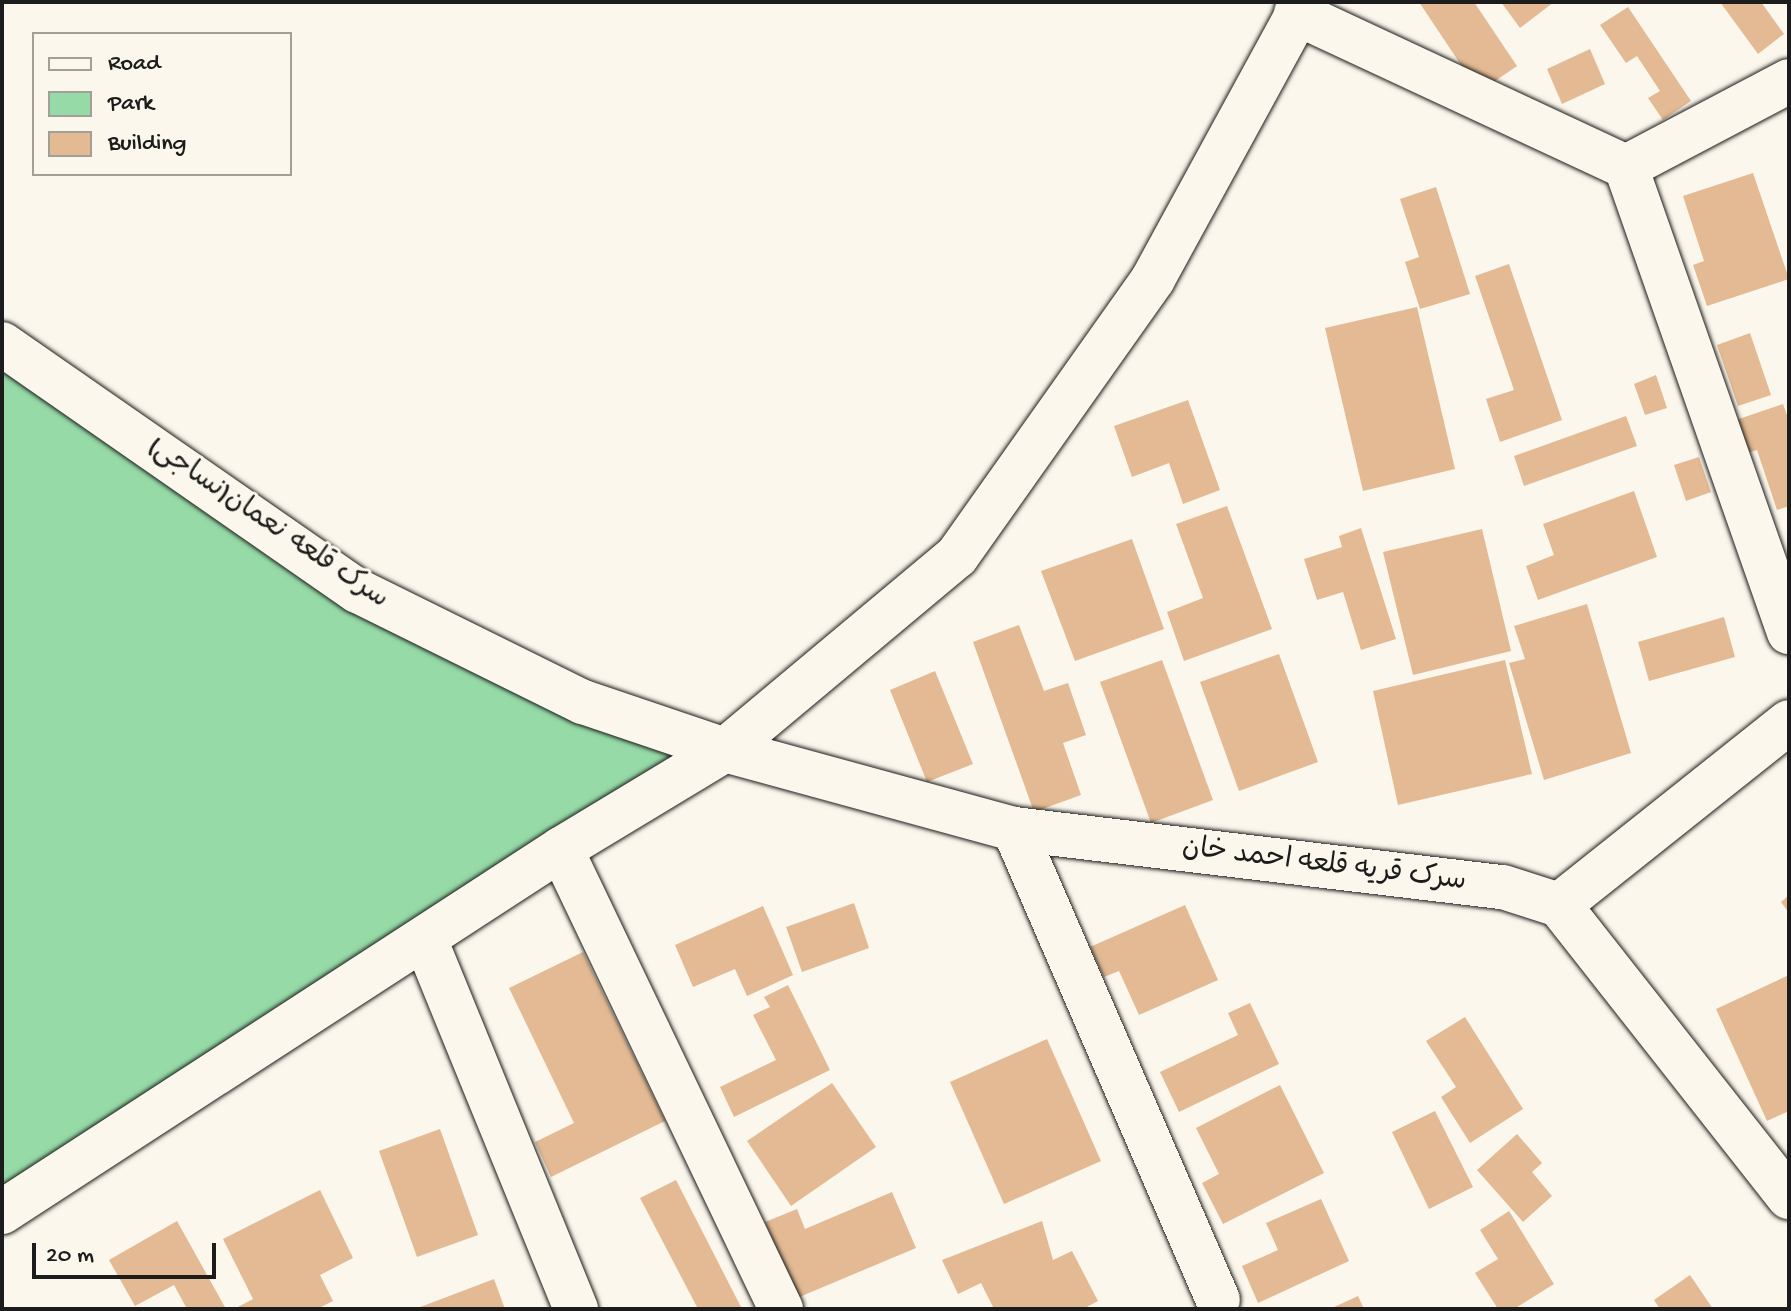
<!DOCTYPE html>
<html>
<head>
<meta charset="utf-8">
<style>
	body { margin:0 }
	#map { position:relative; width:1791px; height:1311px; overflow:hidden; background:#fbf7ec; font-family:"Gochi Hand","Playpen Sans Arabic",sans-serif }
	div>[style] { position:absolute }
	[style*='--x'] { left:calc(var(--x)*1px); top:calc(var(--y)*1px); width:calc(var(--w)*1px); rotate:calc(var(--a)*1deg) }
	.green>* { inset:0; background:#96dba7 }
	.building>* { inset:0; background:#e3ba93 }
	.roads { filter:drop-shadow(0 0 2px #1c1c1c) drop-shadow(0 0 2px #1c1c1c) }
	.street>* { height:44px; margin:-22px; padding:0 22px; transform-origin:22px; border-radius:22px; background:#fbf7ec }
	.secondary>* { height:44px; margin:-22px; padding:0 22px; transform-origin:22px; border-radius:22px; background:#fbf7ec }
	span { translate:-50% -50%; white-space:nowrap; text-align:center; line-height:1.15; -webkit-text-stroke:6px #fbf7ec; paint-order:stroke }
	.street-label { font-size:28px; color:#1c1c1c }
	.frame { position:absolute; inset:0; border:4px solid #1c1c1c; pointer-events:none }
	.legend { position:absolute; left:32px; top:32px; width:260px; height:144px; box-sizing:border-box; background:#fbf7ec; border:2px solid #a29f99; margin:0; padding:10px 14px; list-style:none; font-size:24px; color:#1c1c1c }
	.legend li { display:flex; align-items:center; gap:16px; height:40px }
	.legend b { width:40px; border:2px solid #a29f99 }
	.scale { position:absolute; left:32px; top:1243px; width:184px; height:36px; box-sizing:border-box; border:4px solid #1c1c1c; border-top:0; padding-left:10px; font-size:24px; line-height:28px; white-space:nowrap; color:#1c1c1c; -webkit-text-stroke:6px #fbf7ec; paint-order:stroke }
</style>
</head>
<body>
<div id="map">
	<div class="green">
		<div style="clip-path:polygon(2px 344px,358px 591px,725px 750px,2px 1212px)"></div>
	</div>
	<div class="building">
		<div style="clip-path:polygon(1419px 2px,1474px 2px,1517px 66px,1479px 92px)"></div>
		<div style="clip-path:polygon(1501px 2px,1554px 2px,1520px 28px)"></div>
		<div style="clip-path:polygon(1720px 2px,1761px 2px,1784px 34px,1758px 54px)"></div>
		<div style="clip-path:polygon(1628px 7px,1691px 101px,1663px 120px,1648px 98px,1660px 91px,1637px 56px,1626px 63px,1600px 25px)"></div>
		<div style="clip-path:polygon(1590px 49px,1605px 84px,1562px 104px,1547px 69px)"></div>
		<div style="clip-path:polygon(1753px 173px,1789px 279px,1707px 306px,1693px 265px,1704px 261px,1683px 196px)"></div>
		<div style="clip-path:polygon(1436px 187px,1470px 294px,1420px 309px,1405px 262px,1419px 257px,1400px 199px)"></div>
		<div style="clip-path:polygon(1509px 264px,1562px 420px,1500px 442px,1486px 399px,1514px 390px,1475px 276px)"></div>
		<div style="clip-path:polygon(1417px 307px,1455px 469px,1363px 491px,1325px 328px)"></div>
		<div style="clip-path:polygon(1750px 333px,1771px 395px,1738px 406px,1717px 345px)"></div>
		<div style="clip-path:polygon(1656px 375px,1667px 408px,1645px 415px,1634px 384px)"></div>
		<div style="clip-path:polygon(1188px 400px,1220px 490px,1183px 504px,1169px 463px,1132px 477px,1114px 426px)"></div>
		<div style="clip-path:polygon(1783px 404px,1789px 421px,1789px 506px,1777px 510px,1757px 450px,1741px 455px,1730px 422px)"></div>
		<div style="clip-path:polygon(1626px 416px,1637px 446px,1524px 486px,1514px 456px)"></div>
		<div style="clip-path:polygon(1699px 457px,1711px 492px,1686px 501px,1674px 465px)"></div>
		<div style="clip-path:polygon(1634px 491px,1657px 557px,1538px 600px,1526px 566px,1554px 555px,1543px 524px)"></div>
		<div style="clip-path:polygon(1227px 506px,1272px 629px,1184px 661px,1167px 612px,1203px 598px,1176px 524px)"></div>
		<div style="clip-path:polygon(1361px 528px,1396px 639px,1361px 650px,1343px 592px,1317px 600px,1304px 559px,1342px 547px,1339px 536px)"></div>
		<div style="clip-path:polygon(1482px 529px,1511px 651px,1413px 675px,1383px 552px)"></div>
		<div style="clip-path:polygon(1132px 539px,1164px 629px,1075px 661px,1041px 571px)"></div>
		<div style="clip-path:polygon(1587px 604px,1631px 753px,1544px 780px,1509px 663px,1525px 659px,1514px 626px)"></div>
		<div style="clip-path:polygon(1724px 617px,1735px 657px,1649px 681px,1638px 642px)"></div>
		<div style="clip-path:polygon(1019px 625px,1044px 691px,1068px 683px,1086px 735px,1063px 743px,1081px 795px,1034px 812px,973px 642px)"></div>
		<div style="clip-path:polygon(1279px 654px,1318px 762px,1239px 791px,1200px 682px)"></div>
		<div style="clip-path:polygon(1162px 660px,1213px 800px,1151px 823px,1100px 682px)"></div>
		<div style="clip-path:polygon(1505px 660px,1532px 774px,1398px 805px,1373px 691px)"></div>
		<div style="clip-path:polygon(935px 671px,973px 764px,927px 782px,890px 690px)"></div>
		<div style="clip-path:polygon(1789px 895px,1789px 913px,1781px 902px)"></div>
		<div style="clip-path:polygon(854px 903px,869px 948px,802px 972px,786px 927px)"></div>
		<div style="clip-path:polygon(1185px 905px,1218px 980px,1139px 1015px,1119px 971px,1104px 977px,1090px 947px)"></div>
		<div style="clip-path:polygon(763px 906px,793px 975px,747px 996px,735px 969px,693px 987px,675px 945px)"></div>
		<div style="clip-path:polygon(583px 952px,665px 1121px,551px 1177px,535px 1142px,574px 1123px,509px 988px)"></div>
		<div style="clip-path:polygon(1789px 975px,1789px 1111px,1767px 1121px,1716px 1009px)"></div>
		<div style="clip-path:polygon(788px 985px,830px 1070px,734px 1117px,720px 1087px,776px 1060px,753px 1015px,770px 1007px,764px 997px)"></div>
		<div style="clip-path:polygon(1250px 1003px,1279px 1064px,1179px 1112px,1160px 1072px,1238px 1035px,1228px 1013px)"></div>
		<div style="clip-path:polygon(1465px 1017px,1523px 1109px,1470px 1143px,1441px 1097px,1456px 1087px,1426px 1041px)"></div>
		<div style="clip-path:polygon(1047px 1039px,1101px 1161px,1004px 1204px,950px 1082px)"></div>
		<div style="clip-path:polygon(832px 1083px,876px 1147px,791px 1206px,747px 1141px)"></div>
		<div style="clip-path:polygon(1280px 1085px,1324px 1173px,1223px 1224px,1202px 1183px,1219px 1174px,1196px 1128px)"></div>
		<div style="clip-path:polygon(1435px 1111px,1473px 1187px,1429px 1209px,1392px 1132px)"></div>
		<div style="clip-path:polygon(440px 1129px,478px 1235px,417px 1257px,379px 1151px)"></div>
		<div style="clip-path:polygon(1517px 1134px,1542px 1163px,1532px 1172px,1552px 1196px,1523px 1222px,1477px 1170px)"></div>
		<div style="clip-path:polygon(676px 1180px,742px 1309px,698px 1309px,640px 1198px)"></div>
		<div style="clip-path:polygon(320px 1190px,353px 1258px,320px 1275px,333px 1301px,317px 1309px,234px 1309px,253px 1299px,223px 1239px)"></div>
		<div style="clip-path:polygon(892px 1192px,916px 1248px,797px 1298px,765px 1222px,797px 1209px,805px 1229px)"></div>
		<div style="clip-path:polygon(1321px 1199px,1349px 1261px,1258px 1303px,1242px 1266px,1278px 1250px,1266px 1223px)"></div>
		<div style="clip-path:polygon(1509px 1211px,1554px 1284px,1514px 1309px,1498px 1309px,1475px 1273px,1498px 1259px,1480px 1230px)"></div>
		<div style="clip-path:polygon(177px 1221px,226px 1309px,187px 1309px,174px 1285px,135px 1306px,109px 1260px)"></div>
		<div style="clip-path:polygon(1042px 1221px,1053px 1260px,1072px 1251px,1098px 1301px,1083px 1309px,994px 1309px,981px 1283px,958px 1294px,942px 1260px)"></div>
		<div style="clip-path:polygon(1690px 1275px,1713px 1309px,1660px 1309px,1654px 1300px)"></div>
		<div style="clip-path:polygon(494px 1279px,505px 1309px,415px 1309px)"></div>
		<div style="clip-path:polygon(1358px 1296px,1364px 1309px,1330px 1309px)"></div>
	</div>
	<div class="roads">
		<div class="street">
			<div style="--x:1296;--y:13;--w:364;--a:25"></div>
			<div style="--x:1626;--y:167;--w:493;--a:70.7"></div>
			<div style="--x:1626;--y:167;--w:184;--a:-27.8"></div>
			<div style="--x:1014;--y:829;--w:513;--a:66.58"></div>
			<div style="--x:561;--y:849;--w:510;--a:64.44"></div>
			<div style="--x:1559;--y:905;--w:294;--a:-38.5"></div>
			<div style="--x:425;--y:939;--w:400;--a:67.8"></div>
			<div style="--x:2;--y:1212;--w:667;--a:-33"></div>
			<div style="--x:561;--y:849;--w:192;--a:-31.1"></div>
			<div style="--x:725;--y:750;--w:302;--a:-39.9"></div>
			<div style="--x:957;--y:556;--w:339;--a:-54.7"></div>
			<div style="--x:1153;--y:279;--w:315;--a:-61.4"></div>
		</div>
		<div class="secondary">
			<div style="--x:2;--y:344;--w:433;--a:34.8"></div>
			<div style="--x:358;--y:591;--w:251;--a:26.3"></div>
			<div style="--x:583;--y:702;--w:150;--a:18.7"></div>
			<div style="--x:725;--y:750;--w:300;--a:15.3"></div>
			<div style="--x:1014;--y:829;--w:492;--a:6.8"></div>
			<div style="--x:1503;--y:887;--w:59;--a:17.8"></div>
			<div style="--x:1559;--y:905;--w:372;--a:51.8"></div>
		</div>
	</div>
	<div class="street-label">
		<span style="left:267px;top:524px;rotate:34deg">سرک قلعه نعمان(نساجی)</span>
		<span style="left:1324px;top:866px;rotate:7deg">سرک قریه قلعه احمد خان</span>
	</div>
	<div class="frame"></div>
	<ul class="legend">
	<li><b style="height:10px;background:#fbf7ec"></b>Road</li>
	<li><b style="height:22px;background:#96dba7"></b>Park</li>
	<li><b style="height:22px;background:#e3ba93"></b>Building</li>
	</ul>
	<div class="scale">20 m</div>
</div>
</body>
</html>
